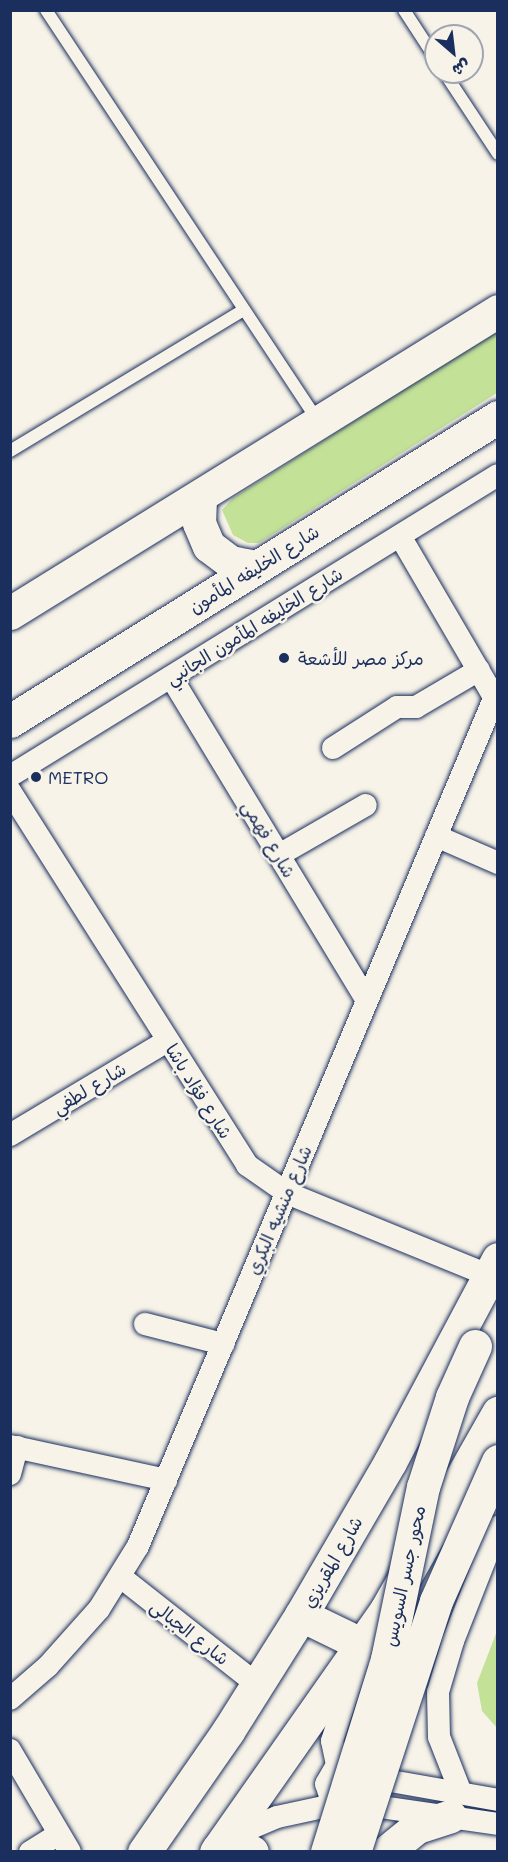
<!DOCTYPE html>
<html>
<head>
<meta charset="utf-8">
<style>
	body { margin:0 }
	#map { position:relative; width:508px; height:1862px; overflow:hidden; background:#f7f3e8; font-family:Mali,"Playpen Sans Arabic",sans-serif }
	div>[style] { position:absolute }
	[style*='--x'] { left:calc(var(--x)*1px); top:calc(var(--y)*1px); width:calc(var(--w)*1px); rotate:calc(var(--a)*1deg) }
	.green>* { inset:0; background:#c4e198 }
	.roads { filter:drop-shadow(0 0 2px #1b2f5e) drop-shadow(0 0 2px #1b2f5e) }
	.service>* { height:12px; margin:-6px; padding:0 6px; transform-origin:6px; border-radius:6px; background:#f7f3e8 }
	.minor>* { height:22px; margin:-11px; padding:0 11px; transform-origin:11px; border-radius:11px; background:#f7f3e8 }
	.primary>* { height:33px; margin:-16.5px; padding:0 16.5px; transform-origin:16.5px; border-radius:16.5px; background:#f7f3e8 }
	.bridges { filter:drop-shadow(0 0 2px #1b2f5e) drop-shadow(0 0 2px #1b2f5e) }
	.primary-bridge>* { height:33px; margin:-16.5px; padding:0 16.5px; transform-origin:16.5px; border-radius:16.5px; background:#f7f3e8 }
	.dots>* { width:16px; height:16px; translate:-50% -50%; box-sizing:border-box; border:3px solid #f7f3e8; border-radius:50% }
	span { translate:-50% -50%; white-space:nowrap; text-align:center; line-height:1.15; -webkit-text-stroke:5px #f7f3e8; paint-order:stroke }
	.street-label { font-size:18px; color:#1b2f5e }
	.poi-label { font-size:18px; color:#1b2f5e }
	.left { translate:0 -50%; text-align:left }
	.frame { position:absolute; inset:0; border:12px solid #1b2f5e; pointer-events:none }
	.north { position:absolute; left:424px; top:24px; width:60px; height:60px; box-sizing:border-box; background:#f7f3e8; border:2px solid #9fa5b1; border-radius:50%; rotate:152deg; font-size:16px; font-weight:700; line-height:24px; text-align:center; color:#1b2f5e }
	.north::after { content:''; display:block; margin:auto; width:21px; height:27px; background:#1b2f5e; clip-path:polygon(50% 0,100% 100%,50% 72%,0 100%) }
</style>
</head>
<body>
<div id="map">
	<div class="green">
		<div style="clip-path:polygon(497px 330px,497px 393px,259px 543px,248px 543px,233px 535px,222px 510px,233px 498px)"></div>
		<div style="clip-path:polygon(497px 1631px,497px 1728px,482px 1711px,477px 1683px)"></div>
	</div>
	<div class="roads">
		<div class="service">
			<div style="--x:46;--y:10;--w:491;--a:56.5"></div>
			<div style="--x:404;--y:10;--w:59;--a:56.9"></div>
			<div style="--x:444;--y:72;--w:98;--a:56.6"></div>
			<div style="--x:10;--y:451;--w:273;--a:-31.1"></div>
		</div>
		<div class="minor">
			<div style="--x:400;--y:536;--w:186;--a:59.7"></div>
			<div style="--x:171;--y:677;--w:378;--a:58.8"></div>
			<div style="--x:333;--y:748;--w:76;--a:-32.6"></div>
			<div style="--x:397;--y:707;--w:19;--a:0"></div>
			<div style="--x:416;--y:707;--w:73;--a:-30.4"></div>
			<div style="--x:10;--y:776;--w:573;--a:-31.67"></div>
			<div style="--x:10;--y:791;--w:443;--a:57.6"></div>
			<div style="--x:247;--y:1165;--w:49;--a:35"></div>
			<div style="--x:287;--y:1193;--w:217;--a:22.2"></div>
			<div style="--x:436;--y:836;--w:68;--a:23.5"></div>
			<div style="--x:279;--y:855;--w:100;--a:-29.9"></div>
			<div style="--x:10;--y:1135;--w:183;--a:-30.9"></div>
			<div style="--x:145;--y:1324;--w:81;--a:14.4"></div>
			<div style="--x:10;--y:1446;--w:160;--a:12.3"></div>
			<div style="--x:10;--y:1474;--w:28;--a:-75"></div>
			<div style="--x:122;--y:1578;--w:173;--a:38.2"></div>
			<div style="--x:357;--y:1665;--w:80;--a:108.2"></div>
			<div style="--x:332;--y:1741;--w:25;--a:78"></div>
			<div style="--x:337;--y:1765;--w:17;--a:33"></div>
			<div style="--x:351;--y:1774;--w:149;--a:10"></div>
			<div style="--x:10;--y:1699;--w:50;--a:-41"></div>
			<div style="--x:48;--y:1666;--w:76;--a:-48.2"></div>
			<div style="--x:99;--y:1609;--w:74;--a:-58.2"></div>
			<div style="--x:138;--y:1546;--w:930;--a:-67.21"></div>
			<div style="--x:10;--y:1750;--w:118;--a:59.5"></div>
			<div style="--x:461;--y:1793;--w:60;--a:-111.4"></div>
			<div style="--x:439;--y:1737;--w:45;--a:-91.3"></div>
			<div style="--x:438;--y:1692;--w:53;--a:-73.6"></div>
			<div style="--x:453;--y:1641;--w:123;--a:-68.5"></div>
			<div style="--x:333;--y:1805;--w:22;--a:-108"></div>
			<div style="--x:326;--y:1784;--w:22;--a:-60"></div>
			<div style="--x:228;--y:1838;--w:53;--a:-23.2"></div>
			<div style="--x:277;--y:1817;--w:57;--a:-12.1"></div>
			<div style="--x:333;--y:1805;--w:27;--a:-2"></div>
			<div style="--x:360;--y:1804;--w:139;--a:8.2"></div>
			<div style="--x:30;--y:1852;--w:34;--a:-32"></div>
		</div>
		<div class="primary">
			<div style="--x:200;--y:497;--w:26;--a:92"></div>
			<div style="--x:199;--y:523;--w:25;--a:67"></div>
			<div style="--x:209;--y:546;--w:26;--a:37"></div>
			<div style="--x:230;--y:562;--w:25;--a:11"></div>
			<div style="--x:10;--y:613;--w:574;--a:-31.75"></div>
			<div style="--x:10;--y:721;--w:575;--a:-31.92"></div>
			<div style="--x:301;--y:1615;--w:69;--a:25.8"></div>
			<div style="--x:218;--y:1849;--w:34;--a:5"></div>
			<div style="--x:144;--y:1852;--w:147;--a:-55.2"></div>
			<div style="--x:228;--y:1731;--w:137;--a:-57.8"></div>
			<div style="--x:301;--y:1615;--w:177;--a:-59.8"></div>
			<div style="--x:390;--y:1462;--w:230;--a:-62"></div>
			<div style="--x:216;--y:1852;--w:296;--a:-54.9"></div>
			<div style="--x:386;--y:1610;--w:227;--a:-60.4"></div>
			<div style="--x:386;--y:1852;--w:40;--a:-39"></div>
			<div style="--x:417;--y:1827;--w:35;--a:-18"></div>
		</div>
	</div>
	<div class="bridges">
		<div class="primary-bridge">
			<div style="--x:327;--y:1852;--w:202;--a:-72.7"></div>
			<div style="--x:387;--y:1659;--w:176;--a:-78.2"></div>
			<div style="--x:423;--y:1487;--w:95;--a:-72.1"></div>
			<div style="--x:452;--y:1397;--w:56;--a:-65.7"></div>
			<div style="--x:354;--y:1852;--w:264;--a:-71.9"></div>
			<div style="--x:436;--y:1601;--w:153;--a:-66.1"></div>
		</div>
	</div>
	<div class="dots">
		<div style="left:284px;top:658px;background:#1b2f5e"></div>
		<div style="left:36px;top:777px;background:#1b2f5e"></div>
	</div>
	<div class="street-label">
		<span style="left:254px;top:569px;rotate:-32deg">شارع الخليفه المأمون</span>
		<span style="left:254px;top:626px;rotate:-32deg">شارع الخليفه المأمون الجانبي</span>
		<span style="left:269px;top:839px;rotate:59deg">شارع فهمي</span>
		<span style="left:89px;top:1088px;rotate:-31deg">شارع لطفي</span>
		<span style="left:199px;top:1091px;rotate:58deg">شارع فؤاد باشا</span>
		<span style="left:279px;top:1210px;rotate:-67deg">شارع منشيه البكري</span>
		<span style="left:332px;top:1562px;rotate:-60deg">شارع المقريزي</span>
		<span style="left:404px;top:1576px;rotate:-78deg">محور جسر السويس</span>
		<span style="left:190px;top:1632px;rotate:38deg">شارع الجبالى</span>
	</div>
	<div class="poi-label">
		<span class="left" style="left:298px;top:658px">مركز مصر للأشعة</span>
		<span class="left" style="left:48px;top:777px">METRO</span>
	</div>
	<div class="frame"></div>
	<div class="north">ش</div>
</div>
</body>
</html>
